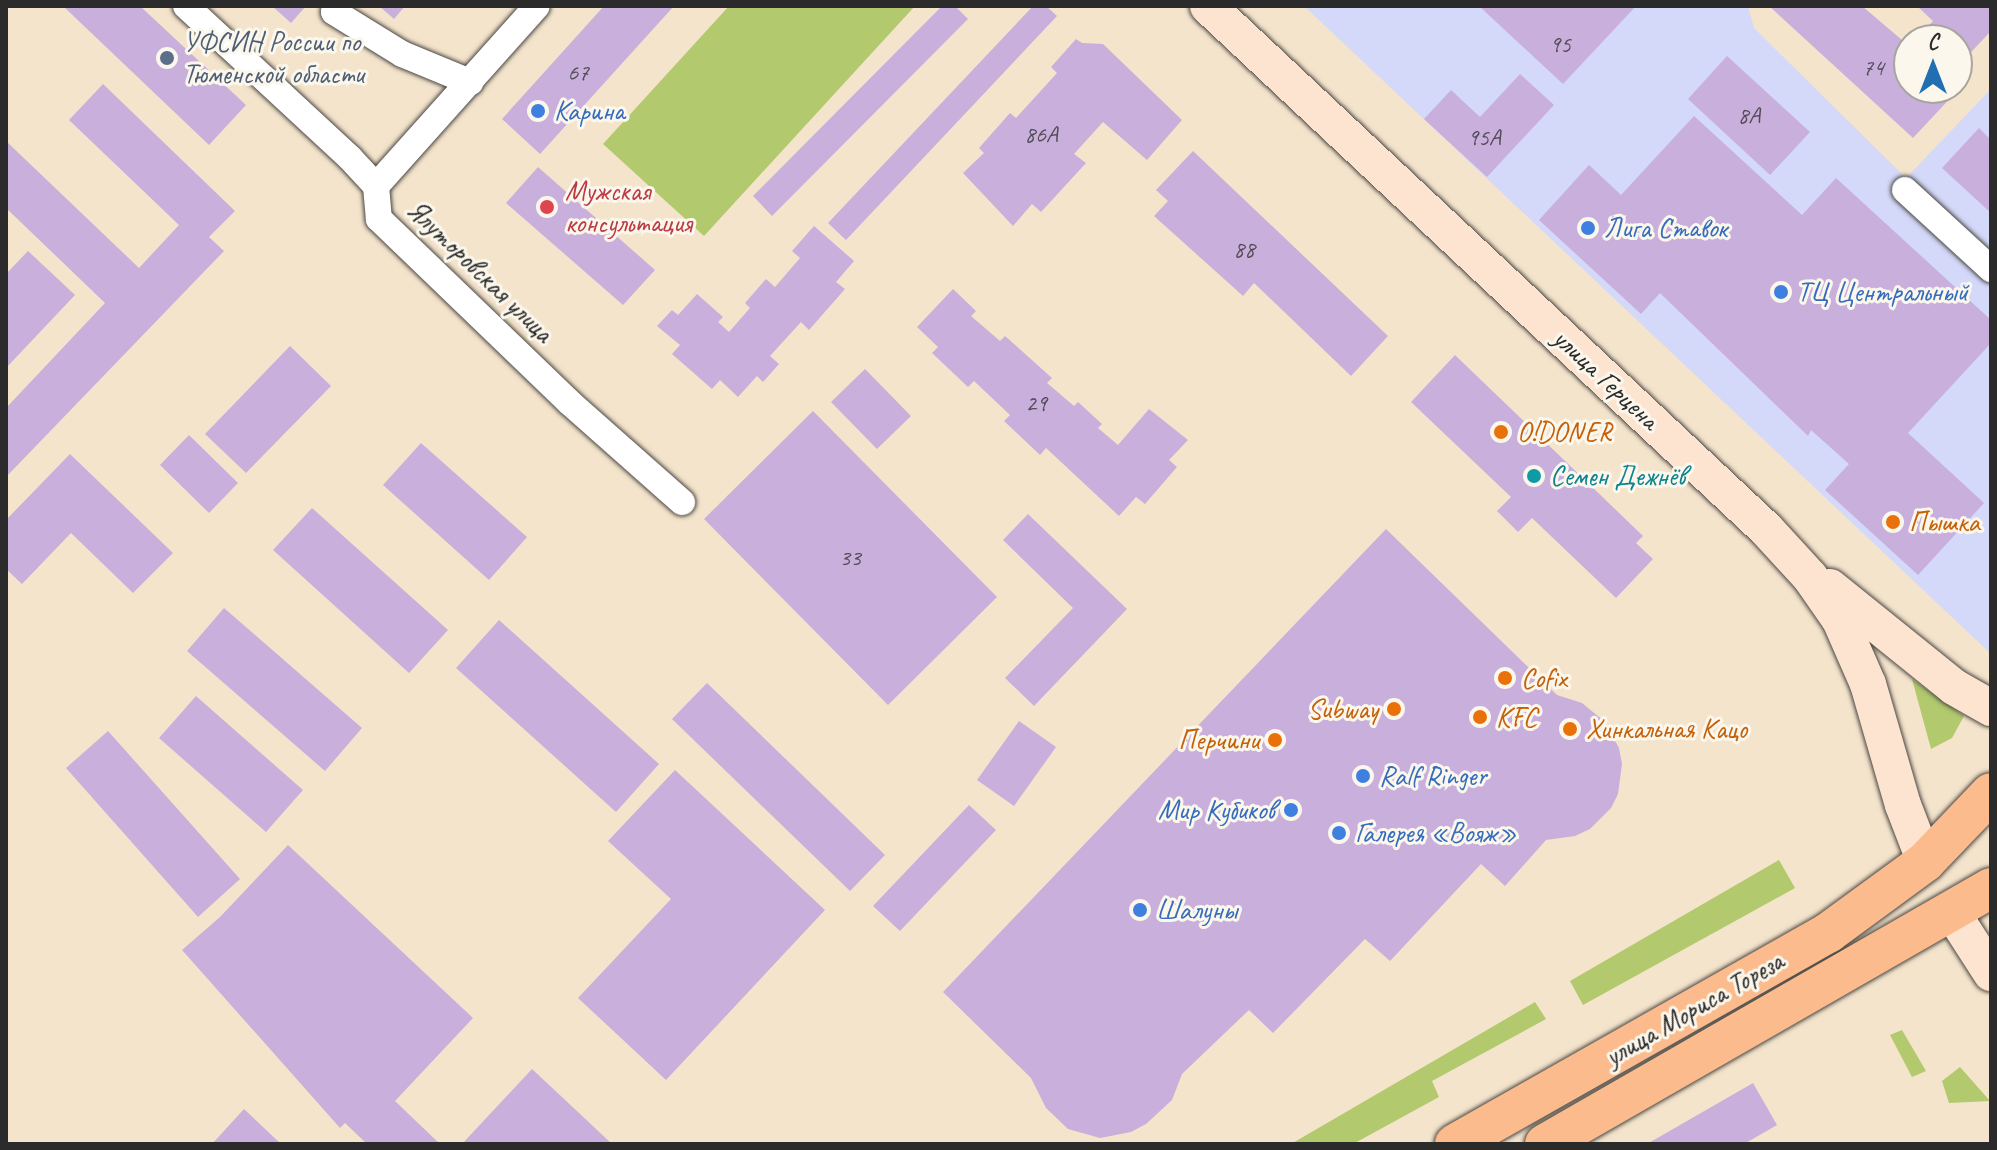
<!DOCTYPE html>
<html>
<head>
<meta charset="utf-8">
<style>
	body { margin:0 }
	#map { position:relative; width:1997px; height:1150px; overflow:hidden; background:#f5e4cc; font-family:Caveat,sans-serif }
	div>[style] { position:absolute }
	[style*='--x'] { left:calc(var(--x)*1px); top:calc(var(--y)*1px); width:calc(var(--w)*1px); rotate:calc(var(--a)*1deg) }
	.built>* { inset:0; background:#d4d8f9 }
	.green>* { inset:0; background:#b2c96d }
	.building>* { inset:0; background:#c9afdb }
	.roads { filter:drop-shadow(0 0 2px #494743) drop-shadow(0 0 2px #494743) }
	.street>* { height:26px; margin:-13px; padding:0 13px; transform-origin:13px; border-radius:13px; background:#fff }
	.secondary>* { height:36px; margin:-18px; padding:0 18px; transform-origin:18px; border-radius:18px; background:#fde4d1 }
	.primary>* { height:40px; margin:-20px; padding:0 20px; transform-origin:20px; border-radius:20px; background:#fbbb8d }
	.dots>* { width:22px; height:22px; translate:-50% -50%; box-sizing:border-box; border:4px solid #fbf7ec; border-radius:50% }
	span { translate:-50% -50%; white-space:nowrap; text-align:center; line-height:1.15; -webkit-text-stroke:6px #fbf7ec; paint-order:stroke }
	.number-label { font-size:24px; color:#524c57 }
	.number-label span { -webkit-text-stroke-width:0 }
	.service-label { font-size:28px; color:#4e5e75 }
	.left { translate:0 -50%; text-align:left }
	.shop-label { font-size:28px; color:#366cbe }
	.right { translate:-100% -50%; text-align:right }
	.health-label { font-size:28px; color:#be3a42 }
	.street-label { font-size:28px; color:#2b2b2b }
	.food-label { font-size:28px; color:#c56008 }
	.culture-label { font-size:28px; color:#0d838f }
	.frame { position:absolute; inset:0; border:8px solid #2b2b2b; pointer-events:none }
	.north { position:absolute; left:1893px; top:24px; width:80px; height:80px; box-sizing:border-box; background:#fbf7ec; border:2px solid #a8a59f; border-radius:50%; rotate:0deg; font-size:22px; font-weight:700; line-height:32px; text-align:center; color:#2b2b2b }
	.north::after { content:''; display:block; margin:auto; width:28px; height:36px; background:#1f6fb2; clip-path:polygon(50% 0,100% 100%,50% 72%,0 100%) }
</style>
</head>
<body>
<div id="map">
	<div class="built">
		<div style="clip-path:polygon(1304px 6px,1748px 6px,1754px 28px,1906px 178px,1991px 89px,1991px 654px)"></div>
	</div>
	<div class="green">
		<div style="clip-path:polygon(729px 6px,915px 6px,704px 236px,603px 144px)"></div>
		<div style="clip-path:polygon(1912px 679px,1964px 716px,1952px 738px,1931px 749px)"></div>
		<div style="clip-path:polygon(1779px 860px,1795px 888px,1583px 1005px,1570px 981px)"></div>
		<div style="clip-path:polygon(1535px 1002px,1546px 1019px,1432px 1081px,1439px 1097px,1353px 1144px,1291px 1144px)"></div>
		<div style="clip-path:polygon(1902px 1030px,1926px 1071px,1912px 1077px,1890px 1035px)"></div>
		<div style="clip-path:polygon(1960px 1067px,1990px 1101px,1949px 1103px,1942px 1081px)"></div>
	</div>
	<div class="building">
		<div style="clip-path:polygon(63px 6px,140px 6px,246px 105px,209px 145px)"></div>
		<div style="clip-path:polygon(272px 6px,306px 6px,291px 23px)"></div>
		<div style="clip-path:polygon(379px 6px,405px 6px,394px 19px)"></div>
		<div style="clip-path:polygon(604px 6px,674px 6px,540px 154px,502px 119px)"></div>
		<div style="clip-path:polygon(942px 6px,955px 6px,968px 19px,772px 216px,753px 196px)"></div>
		<div style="clip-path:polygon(1033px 6px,1046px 6px,1057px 16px,846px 240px,828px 223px)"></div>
		<div style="clip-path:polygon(1479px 6px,1636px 6px,1563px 84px)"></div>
		<div style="clip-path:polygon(1769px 6px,1862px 6px,1909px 46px,1909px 88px,1951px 88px,1956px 92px,1913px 138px)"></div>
		<div style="clip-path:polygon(1917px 6px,1991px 6px,1991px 31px,1957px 67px,1957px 40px,1915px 40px,1933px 21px)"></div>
		<div style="clip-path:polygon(1076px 39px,1082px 43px,1103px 44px,1182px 120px,1147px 160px,1103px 122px,1074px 154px,1086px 163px,1041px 212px,1032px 204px,1013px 226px,963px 173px,984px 153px,979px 148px,1010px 113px,1016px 118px,1057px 73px,1051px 67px)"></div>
		<div style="clip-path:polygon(1727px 56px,1810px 132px,1770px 175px,1688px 99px)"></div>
		<div style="clip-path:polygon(1520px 74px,1554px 105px,1487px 177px,1424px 119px,1451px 90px,1480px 117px)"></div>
		<div style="clip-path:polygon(103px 84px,235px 211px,209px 237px,224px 251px,6px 477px,6px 408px,105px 303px,6px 208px,6px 141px,139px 268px,179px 225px,69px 120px)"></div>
		<div style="clip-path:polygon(1694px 116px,1802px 215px,1836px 178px,1991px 320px,1991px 343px,1908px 433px,1984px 503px,1918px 575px,1825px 490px,1849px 464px,1811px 430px,1808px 436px,1660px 293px,1641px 314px,1539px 220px,1589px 165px,1621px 195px)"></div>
		<div style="clip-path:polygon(1979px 128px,1991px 140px,1991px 213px,1942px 168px)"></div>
		<div style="clip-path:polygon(1193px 151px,1388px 336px,1351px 376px,1254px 283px,1243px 296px,1154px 216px,1168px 201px,1156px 190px)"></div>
		<div style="clip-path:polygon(538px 167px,655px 270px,623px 305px,506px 203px)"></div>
		<div style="clip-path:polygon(814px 226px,854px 261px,836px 282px,845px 289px,809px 330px,801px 322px,770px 356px,779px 364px,763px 382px,757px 376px,738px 397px,720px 380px,712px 389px,672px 354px,680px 345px,657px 326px,672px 310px,678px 315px,697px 294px,723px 317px,718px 322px,729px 332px,750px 308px,745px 303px,766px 279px,775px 287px,800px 258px,792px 251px)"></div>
		<div style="clip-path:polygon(28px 251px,75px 295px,6px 368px,6px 274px)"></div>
		<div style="clip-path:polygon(953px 289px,976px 311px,971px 316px,1000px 341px,1005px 336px,1052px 378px,1047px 383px,1074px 406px,1078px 402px,1102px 424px,1098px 428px,1118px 445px,1149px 409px,1188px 440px,1169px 460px,1177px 467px,1145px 504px,1136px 497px,1119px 516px,1046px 448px,1040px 455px,1004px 421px,1010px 415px,974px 381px,968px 387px,932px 353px,938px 347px,917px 327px)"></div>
		<div style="clip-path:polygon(290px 346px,331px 386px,246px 473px,205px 434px)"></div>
		<div style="clip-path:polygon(1455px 355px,1643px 536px,1636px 543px,1653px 559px,1616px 598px,1532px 518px,1518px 532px,1497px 511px,1511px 497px,1411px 402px)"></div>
		<div style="clip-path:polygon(865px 369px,911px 416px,877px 449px,831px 402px)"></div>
		<div style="clip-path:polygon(813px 411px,997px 597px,888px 705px,704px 519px)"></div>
		<div style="clip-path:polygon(189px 435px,238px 483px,209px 513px,160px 465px)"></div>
		<div style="clip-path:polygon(421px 443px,527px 537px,489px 580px,383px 485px)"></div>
		<div style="clip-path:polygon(70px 454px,173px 553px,133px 593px,71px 533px,22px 584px,6px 569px,6px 520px)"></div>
		<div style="clip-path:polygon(312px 508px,448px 630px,409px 673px,273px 550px)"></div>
		<div style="clip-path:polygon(1028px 514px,1127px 609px,1034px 706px,1005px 678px,1073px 608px,1003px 540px)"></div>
		<div style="clip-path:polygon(1386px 529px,1557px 695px,1582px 703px,1604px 721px,1619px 748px,1622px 764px,1618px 794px,1611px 808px,1590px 829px,1575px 836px,1546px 840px,1505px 886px,1481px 864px,1390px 961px,1365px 939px,1273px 1033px,1249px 1010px,1182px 1074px,1172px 1100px,1146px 1124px,1131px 1132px,1100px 1138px,1068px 1129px,1046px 1108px,1031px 1078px,943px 992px)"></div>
		<div style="clip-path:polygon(224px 608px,362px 728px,325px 771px,187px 651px)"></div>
		<div style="clip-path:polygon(499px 620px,659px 764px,616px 812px,456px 668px)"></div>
		<div style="clip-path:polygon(707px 683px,885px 855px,850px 891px,672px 719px)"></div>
		<div style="clip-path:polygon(196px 696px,303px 790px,266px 832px,159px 738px)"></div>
		<div style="clip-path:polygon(1019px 721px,1056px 747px,1014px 806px,977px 780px)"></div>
		<div style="clip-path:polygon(108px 731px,240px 879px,198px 917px,66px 768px)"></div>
		<div style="clip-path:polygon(675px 770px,825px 910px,666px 1080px,578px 998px,671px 899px,608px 841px)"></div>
		<div style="clip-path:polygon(969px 805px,996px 830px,900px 931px,873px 906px)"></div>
		<div style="clip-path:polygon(288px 845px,473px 1018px,395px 1101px,440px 1144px,367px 1144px,345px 1123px,340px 1128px,182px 950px,220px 917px)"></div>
		<div style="clip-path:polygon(532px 1069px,563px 1098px,612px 1144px,462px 1144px)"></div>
		<div style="clip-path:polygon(1753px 1083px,1777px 1125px,1744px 1144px,1647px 1144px)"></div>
		<div style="clip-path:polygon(244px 1109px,281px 1144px,212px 1144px)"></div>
	</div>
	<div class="roads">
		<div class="street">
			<div style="--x:186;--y:6;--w:224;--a:42.8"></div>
			<div style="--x:350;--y:158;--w:38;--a:47"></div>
			<div style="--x:376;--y:186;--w:33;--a:85"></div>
			<div style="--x:379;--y:219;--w:264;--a:43.9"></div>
			<div style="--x:569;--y:402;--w:151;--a:41.5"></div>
			<div style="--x:336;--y:6;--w:6;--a:108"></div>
			<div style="--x:334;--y:12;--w:80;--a:31.7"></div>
			<div style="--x:402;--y:54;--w:74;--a:22.4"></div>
			<div style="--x:376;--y:186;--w:241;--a:-48.2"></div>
			<div style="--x:1905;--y:190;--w:117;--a:42.6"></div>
		</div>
		<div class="secondary">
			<div style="--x:1208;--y:6;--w:765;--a:43.15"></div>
			<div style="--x:1766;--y:529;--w:65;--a:47.5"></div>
			<div style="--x:1810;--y:577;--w:52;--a:55.1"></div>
			<div style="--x:1840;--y:620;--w:70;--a:66.4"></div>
			<div style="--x:1868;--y:684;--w:126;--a:73.9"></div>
			<div style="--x:1903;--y:805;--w:61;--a:68.9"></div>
			<div style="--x:1830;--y:587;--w:159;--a:38.9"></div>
			<div style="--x:1954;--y:687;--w:43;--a:29.6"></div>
			<div style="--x:1951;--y:911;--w:74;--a:57.2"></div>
		</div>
		<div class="primary">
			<div style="--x:1455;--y:1144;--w:429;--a:-29.5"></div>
			<div style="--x:1828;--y:933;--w:120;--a:-36.2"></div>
			<div style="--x:1925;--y:862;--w:95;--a:-46.3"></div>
			<div style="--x:1545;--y:1144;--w:514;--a:-29.86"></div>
		</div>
	</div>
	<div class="dots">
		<div style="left:167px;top:58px;background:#5c6f8a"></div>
		<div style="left:538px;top:111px;background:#3f7fe0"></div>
		<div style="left:547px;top:207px;background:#e0444e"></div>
		<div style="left:1588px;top:228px;background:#3f7fe0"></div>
		<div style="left:1781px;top:292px;background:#3f7fe0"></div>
		<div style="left:1501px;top:432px;background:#e8710a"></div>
		<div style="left:1534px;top:476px;background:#0f9aa8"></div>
		<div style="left:1893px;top:522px;background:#e8710a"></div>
		<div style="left:1505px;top:678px;background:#e8710a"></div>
		<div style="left:1394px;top:709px;background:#e8710a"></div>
		<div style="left:1480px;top:717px;background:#e8710a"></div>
		<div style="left:1570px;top:729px;background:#e8710a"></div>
		<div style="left:1275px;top:740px;background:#e8710a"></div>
		<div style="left:1363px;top:776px;background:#3f7fe0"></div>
		<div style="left:1291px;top:810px;background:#3f7fe0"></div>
		<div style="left:1339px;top:833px;background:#3f7fe0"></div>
		<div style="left:1140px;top:910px;background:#3f7fe0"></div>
	</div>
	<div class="number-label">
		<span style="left:1560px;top:45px">95</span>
		<span style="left:1873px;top:68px">74</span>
		<span style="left:578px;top:73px">67</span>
		<span style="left:1749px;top:116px">8А</span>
		<span style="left:1041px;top:135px">86А</span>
		<span style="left:1484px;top:138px">95А</span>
		<span style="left:1244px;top:250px">88</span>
		<span style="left:1036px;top:404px">29</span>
		<span style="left:850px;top:558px">33</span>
	</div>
	<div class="service-label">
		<span class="left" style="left:183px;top:58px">УФСИН России по<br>Тюменской области</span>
	</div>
	<div class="shop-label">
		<span class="left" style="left:554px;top:111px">Карина</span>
		<span class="left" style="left:1604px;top:228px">Лига Ставок</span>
		<span class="left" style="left:1797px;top:292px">ТЦ Центральный</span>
		<span class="left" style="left:1379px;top:776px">Ralf Ringer</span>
		<span class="right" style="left:1275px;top:810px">Мир Кубиков</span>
		<span class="left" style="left:1355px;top:833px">Галерея «Вояж»</span>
		<span class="left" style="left:1156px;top:910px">Шалуны</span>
	</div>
	<div class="health-label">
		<span class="left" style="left:565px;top:207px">Мужская<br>консультация</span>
	</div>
	<div class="street-label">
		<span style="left:480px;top:271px;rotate:44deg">Ялуторовская улица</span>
		<span style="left:1606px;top:379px;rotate:43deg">улица Герцена</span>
		<span style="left:1694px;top:1009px;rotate:-30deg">улица Мориса Тореза</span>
	</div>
	<div class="food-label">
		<span class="left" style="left:1517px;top:432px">O!DONER</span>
		<span class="left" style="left:1909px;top:522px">Пышка</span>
		<span class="left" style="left:1521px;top:678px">Cofix</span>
		<span class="right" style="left:1378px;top:709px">Subway</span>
		<span class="left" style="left:1496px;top:717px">KFC</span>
		<span class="left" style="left:1586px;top:729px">Хинкальная Кацо</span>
		<span class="right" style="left:1259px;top:740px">Перчини</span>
	</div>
	<div class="culture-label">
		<span class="left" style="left:1550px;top:476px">Семен Дежнёв</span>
	</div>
	<div class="frame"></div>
	<div class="north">С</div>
</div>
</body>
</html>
